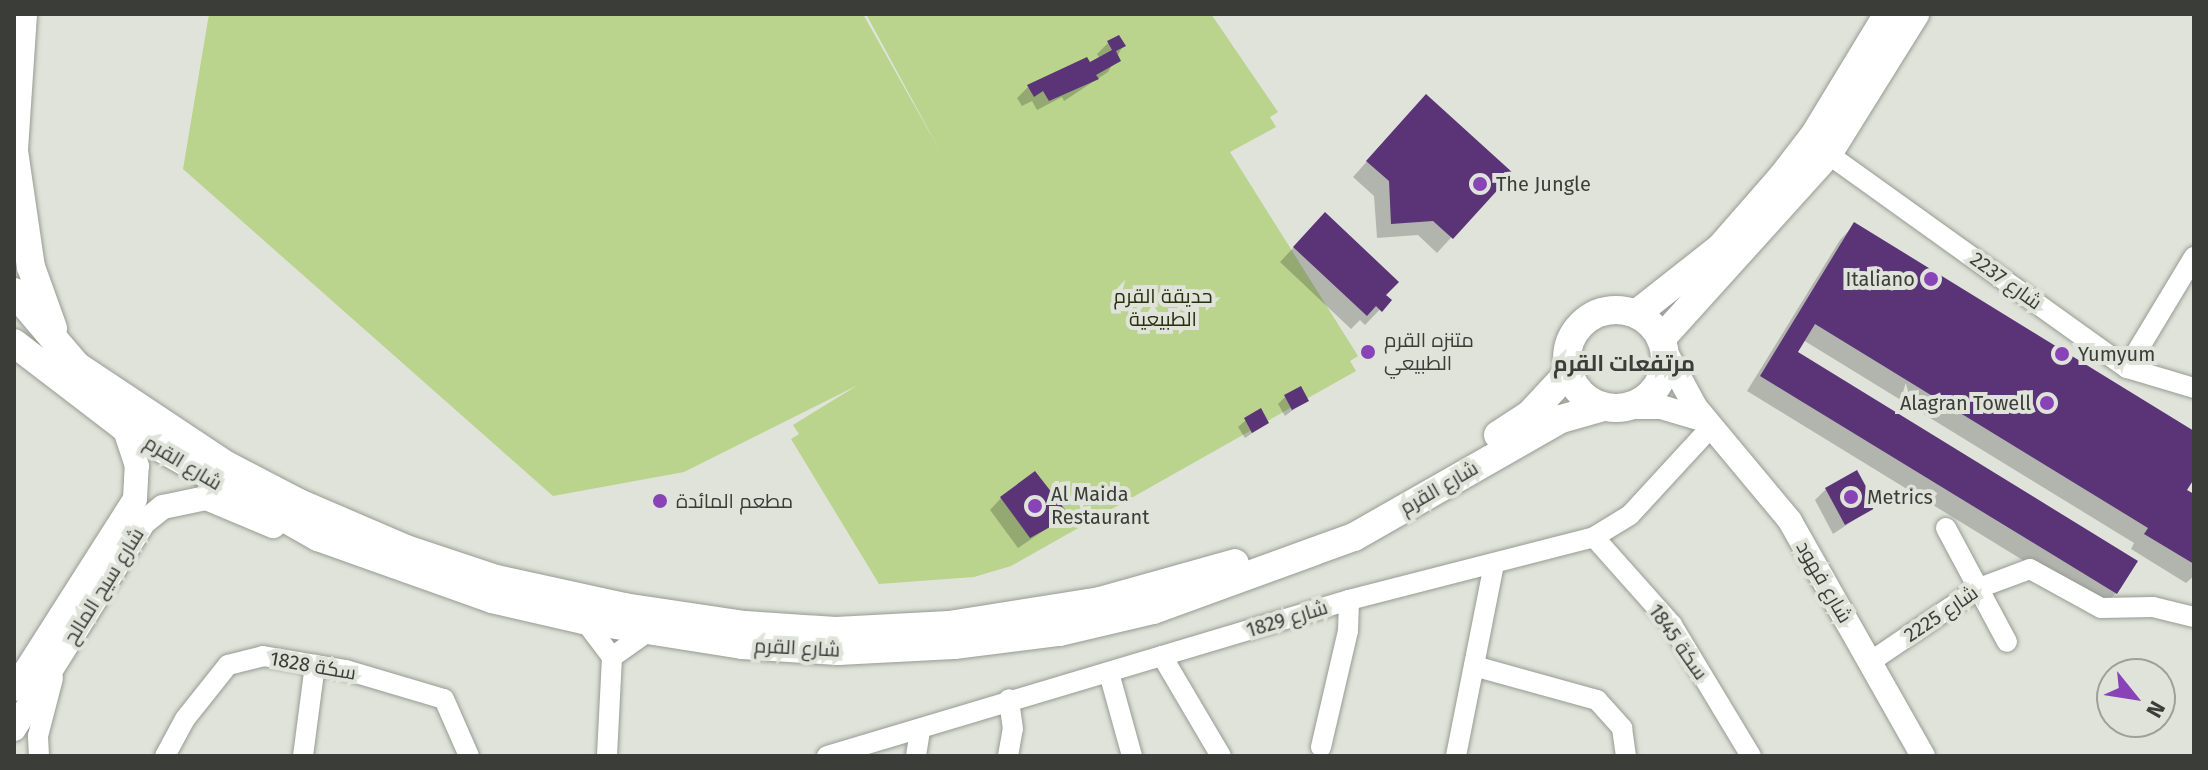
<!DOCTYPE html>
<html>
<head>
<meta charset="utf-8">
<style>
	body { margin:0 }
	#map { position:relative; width:2208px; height:770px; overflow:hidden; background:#dfe3da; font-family:"Fira Sans",Cairo,sans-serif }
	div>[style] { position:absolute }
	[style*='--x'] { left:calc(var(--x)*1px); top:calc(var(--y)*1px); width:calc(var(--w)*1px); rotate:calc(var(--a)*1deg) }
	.green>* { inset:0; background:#bad48e }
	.shadow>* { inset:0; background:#0003 }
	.building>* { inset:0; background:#5b3478 }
	.roads { filter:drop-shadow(0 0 2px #979b92) drop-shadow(0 0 2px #979b92) }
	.minor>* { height:20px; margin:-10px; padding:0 10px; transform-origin:10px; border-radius:10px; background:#fff }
	.tertiary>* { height:24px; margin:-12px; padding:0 12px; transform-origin:12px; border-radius:12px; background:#fff }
	.secondary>* { height:28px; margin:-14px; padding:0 14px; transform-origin:14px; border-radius:14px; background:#fff }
	.secondary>.ring { margin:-14px; padding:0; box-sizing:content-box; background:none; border:28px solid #fff; border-radius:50% }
	.dots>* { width:22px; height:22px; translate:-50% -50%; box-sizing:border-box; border:4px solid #dfe3da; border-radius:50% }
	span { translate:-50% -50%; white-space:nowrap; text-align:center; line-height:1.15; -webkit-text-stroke:8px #dfe3da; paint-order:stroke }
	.poi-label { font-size:20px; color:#3b3d39 }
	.left { translate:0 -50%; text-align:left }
	.right { translate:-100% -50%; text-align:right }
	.street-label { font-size:20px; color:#3b3d39 }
	.park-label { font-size:20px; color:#25310d }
	.neighbourhood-label { font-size:22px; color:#3b3d39; font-weight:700 }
	.frame { position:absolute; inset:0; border:16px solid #3b3d39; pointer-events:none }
	.north { position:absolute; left:2096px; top:658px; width:80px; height:80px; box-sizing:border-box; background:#dfe3da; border:2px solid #9da19a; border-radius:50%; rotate:120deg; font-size:22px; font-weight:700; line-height:32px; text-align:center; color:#3b3d39 }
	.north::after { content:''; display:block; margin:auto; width:28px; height:36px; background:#8844b7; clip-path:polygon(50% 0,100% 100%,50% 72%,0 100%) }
</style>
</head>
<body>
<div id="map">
	<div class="green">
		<div style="clip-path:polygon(209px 14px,863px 14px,940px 151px,866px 14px,1211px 14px,1278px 112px,1270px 117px,1276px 127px,1230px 152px,1358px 356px,1350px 361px,1356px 371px,1011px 566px,974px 577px,879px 584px,791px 439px,799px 434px,793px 425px,858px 385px,684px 472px,553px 496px,183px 169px)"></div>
	</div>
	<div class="shadow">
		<div style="clip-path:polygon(1108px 43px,1123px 46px,1108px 72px,1064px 101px,1062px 97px,1037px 110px,1032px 101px,1022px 106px,1017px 98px,1028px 87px,1089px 65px,1100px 59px,1097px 54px)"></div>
		<div style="clip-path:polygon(1411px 112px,1510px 173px,1437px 253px,1418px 235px,1377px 238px,1374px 196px,1353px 177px)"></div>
		<div style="clip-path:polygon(1854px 225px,2194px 433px,2194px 475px,2184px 491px,2194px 496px,2194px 576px,2186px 583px,2131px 549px,2134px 543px,1803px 340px,1795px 353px,2116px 593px,2101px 608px,1747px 391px,1840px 240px)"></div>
		<div style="clip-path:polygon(1310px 230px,1389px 300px,1365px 325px,1360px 320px,1351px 329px,1280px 262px)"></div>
		<div style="clip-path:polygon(1285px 397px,1306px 400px,1285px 416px,1278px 404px)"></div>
		<div style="clip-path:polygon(1246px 420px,1267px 423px,1245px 438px,1238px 427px)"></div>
		<div style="clip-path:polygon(1826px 489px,1875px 506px,1833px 534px,1815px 500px)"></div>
		<div style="clip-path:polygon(1001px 498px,1067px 515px,1018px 548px,990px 510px)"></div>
	</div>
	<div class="building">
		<div style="clip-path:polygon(1119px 35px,1126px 46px,1116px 51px,1121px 61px,1096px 75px,1099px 79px,1049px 101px,1043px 91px,1034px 97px,1027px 85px,1087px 57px,1090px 62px,1112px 50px,1107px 41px)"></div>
		<div style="clip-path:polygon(1426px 94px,1513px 173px,1453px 239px,1433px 221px,1391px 224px,1389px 181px,1366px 161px)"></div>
		<div style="clip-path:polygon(1325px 212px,1399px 282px,1386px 295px,1392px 300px,1382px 312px,1376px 306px,1367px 316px,1293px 247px)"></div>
		<div style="clip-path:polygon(1854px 222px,2194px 431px,2194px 479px,2187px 490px,2194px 494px,2194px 564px,2144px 534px,2148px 528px,1815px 324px,1798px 352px,2138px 561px,2117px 594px,1760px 376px)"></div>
		<div style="clip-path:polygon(1301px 386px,1309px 401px,1292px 410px,1284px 395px)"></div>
		<div style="clip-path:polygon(1261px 408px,1269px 423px,1252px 433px,1244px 418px)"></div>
		<div style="clip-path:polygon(1857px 470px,1877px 507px,1845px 525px,1825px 488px)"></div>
		<div style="clip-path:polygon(1035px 471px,1070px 516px,1030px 538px,1000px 497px)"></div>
	</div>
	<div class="roads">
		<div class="minor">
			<div style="--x:1828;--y:154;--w:368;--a:35.6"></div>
			<div style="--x:2127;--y:368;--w:70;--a:16.6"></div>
			<div style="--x:2127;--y:368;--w:130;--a:-58.9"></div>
			<div style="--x:1946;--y:528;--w:129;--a:61.8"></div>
			<div style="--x:1594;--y:537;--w:118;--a:48.4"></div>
			<div style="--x:1672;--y:625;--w:153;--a:58.9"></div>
			<div style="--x:584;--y:620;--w:46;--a:52.9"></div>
			<div style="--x:612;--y:657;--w:99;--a:92.9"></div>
			<div style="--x:1162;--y:656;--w:116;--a:59.5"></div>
			<div style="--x:612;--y:657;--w:45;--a:-35.1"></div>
			<div style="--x:1870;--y:662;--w:132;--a:-34.2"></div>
			<div style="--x:1979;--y:588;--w:54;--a:-20.4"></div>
			<div style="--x:2030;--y:569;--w:81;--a:28.8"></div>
			<div style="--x:2101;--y:608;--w:52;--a:-1.1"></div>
			<div style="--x:2153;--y:607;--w:42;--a:13.7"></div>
			<div style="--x:1474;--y:666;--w:128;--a:15.5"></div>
			<div style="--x:1597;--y:700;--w:38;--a:48"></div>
			<div style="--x:1622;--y:728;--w:28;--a:82"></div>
			<div style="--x:1109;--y:673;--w:86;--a:74.5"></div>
			<div style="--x:1321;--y:747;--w:119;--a:-76.9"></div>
			<div style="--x:1348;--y:631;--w:31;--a:-88"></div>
			<div style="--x:39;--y:756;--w:20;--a:-93"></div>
			<div style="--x:38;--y:736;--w:60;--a:-75.5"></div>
			<div style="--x:165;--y:756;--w:42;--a:-61.6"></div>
			<div style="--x:185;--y:719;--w:69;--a:-51.5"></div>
			<div style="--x:228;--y:665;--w:36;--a:-14"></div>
			<div style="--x:263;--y:656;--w:84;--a:9.6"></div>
			<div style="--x:346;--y:670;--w:102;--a:16.5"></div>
			<div style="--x:444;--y:699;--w:62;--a:66.3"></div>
			<div style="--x:303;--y:756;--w:92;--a:-82.5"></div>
			<div style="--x:827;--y:756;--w:545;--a:-16.64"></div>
			<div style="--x:1349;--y:600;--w:253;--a:-14.4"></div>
			<div style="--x:1594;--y:537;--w:42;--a:-31.4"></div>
			<div style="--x:1630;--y:515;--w:120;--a:-47.4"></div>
			<div style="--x:916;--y:756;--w:25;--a:-81"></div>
			<div style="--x:1008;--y:756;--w:27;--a:-80"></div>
			<div style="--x:1013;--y:729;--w:30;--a:-98"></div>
			<div style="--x:1456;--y:756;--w:196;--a:-78.8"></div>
		</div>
		<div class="tertiary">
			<div style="--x:1665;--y:351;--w:65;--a:61.5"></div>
			<div style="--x:1696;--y:408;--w:147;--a:50.2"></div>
			<div style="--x:1790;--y:521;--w:270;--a:60.5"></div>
			<div style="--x:1629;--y:407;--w:32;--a:0"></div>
			<div style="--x:1661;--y:407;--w:46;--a:16.5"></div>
			<div style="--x:14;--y:689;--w:225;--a:-57.5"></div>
			<div style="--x:135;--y:499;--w:33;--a:-87"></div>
			<div style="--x:137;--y:466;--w:41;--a:-108.4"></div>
			<div style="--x:14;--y:729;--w:243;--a:-57.9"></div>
			<div style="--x:143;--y:523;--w:26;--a:-39"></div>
			<div style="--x:163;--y:507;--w:44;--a:-11.8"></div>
			<div style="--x:206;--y:498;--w:73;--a:22.7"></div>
		</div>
		<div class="secondary">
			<div style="--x:23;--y:14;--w:137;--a:93.8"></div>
			<div style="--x:14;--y:151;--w:117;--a:81.7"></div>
			<div style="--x:31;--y:267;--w:65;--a:70.2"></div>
			<div style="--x:14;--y:292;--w:97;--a:49.6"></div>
			<div style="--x:77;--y:366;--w:179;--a:33.6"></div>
			<div style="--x:226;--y:465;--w:80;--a:27.5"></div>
			<div style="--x:297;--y:502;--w:119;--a:23.3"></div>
			<div style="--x:406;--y:549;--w:95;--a:18.4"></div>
			<div style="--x:496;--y:579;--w:131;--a:12.3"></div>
			<div style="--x:624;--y:607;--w:122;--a:8.5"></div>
			<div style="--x:745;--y:625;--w:91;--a:3.8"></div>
			<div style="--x:836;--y:631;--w:113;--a:-3"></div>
			<div style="--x:949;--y:625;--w:153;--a:-9"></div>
			<div style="--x:1100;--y:601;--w:140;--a:-15.7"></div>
			<div class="ring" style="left:1567px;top:310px;width:70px;height:70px"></div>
			<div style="--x:1636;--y:314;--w:107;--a:-38.2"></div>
			<div style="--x:1720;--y:248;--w:94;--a:-48.9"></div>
			<div style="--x:1782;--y:177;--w:54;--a:-52.5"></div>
			<div style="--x:1815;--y:134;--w:140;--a:-58.7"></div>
			<div style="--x:1661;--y:339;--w:249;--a:-47.9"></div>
			<div style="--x:1828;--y:154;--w:165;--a:-58.1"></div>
			<div style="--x:14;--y:343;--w:138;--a:37.4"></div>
			<div style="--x:124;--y:427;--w:223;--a:29.6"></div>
			<div style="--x:318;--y:537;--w:185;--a:19.6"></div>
			<div style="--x:492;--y:599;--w:94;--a:12.9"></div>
			<div style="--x:584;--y:620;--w:160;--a:9"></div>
			<div style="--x:742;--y:645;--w:96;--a:3.6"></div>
			<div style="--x:838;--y:651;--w:116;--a:-3"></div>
			<div style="--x:954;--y:645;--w:106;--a:-7.1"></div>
			<div style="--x:1059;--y:632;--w:97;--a:-13.2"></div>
			<div style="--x:1153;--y:610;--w:214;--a:-20"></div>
			<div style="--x:1354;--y:537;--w:238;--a:-29.7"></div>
			<div style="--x:1561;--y:419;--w:44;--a:-15.9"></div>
			<div style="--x:1498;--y:435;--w:38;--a:-33"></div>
			<div style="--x:1530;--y:414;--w:57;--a:-47.1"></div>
		</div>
	</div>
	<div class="dots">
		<div style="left:1480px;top:184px;background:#8844b7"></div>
		<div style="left:1931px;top:279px;background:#8844b7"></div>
		<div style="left:1368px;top:352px;background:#8844b7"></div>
		<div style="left:2062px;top:354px;background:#8844b7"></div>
		<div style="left:2047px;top:403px;background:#8844b7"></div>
		<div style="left:1851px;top:497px;background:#8844b7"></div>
		<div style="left:660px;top:501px;background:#8844b7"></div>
		<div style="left:1035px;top:506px;background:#8844b7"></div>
	</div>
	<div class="poi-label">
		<span class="left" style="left:1496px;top:184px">The Jungle</span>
		<span class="right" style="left:1915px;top:279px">Italiano</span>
		<span class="left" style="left:1384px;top:352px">متنزه القرم<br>الطبيعي</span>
		<span class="left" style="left:2078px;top:354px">Yumyum</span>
		<span class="right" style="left:2031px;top:403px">Alagran Towell</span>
		<span class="left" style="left:1051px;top:506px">Al Maida<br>Restaurant</span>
		<span class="left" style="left:1867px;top:497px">Metrics</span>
		<span class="left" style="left:676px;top:501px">مطعم المائدة</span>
	</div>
	<div class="street-label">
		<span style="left:2006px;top:281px;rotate:36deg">2237 شارع</span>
		<span style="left:183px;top:463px;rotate:31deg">شارع القرم</span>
		<span style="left:1439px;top:488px;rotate:-30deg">شارع القرم</span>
		<span style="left:1824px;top:582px;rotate:60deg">شارع فهود</span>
		<span style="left:104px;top:586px;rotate:-58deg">شارع سيح المالح</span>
		<span style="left:1941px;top:614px;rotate:-34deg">شارع 2225</span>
		<span style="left:1287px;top:619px;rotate:-17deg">1829 شارع</span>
		<span style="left:1678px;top:642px;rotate:55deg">1845 سكة</span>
		<span style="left:797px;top:648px;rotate:3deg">شارع القرم</span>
		<span style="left:313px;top:666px;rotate:10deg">سكة 1828</span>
	</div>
	<div class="park-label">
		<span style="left:1163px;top:308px">حديقة القرم<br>الطبيعية</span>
	</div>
	<div class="neighbourhood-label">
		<span style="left:1624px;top:364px">مرتفعات القرم</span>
	</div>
	<div class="frame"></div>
	<div class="north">N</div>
</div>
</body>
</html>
